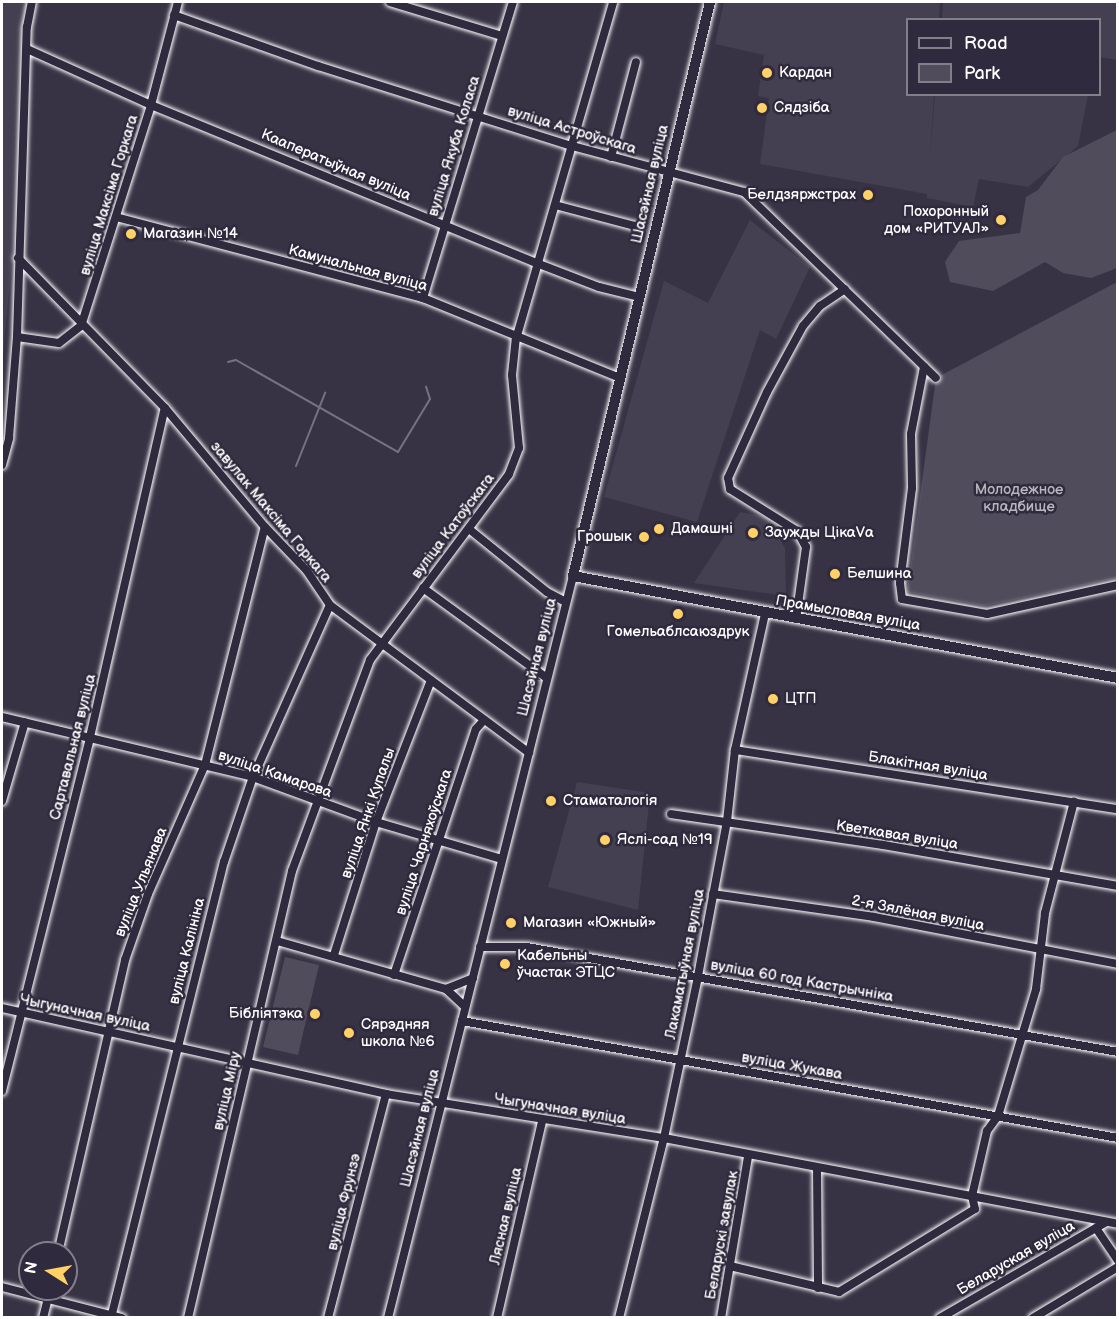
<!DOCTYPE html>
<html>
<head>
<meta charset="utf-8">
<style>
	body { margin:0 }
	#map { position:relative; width:1119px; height:1319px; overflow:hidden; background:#373345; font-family:"Balsamiq Sans",sans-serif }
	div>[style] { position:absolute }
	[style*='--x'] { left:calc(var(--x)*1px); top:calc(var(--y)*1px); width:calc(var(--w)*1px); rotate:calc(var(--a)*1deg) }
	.built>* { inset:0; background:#444051 }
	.green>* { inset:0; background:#514c5c }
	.stream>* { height:2px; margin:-1px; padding:0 1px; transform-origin:1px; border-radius:1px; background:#76737f }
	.roads { filter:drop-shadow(0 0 2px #fff) drop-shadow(0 0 2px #fff) }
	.minor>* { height:8px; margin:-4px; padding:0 4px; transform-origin:4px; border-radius:4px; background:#2f2a3d }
	.major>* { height:10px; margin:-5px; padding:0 5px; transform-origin:5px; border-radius:5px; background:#2f2a3d }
	.dots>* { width:16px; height:16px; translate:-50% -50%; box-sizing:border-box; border:3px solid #2f2a3d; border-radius:50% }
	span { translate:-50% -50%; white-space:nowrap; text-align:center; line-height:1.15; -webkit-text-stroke:5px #2f2a3d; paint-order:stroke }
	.poi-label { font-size:15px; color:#fff }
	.left { translate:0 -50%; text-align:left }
	.right { translate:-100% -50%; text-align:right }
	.street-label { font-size:15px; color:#fff }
	.park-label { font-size:15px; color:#b9b7be }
	.frame { position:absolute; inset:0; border:3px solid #fff; pointer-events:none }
	.legend { position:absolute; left:906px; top:18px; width:195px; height:78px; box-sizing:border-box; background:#2f2a3d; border:2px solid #827f8b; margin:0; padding:8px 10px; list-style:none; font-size:18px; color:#fff }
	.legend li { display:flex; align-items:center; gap:12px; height:30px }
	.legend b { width:30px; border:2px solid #827f8b }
	.north { position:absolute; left:18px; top:1241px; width:60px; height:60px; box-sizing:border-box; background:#2f2a3d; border:2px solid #827f8b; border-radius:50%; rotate:281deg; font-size:16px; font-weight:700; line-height:24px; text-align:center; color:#fff }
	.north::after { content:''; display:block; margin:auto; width:21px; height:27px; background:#ffd166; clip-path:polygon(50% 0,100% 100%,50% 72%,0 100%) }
</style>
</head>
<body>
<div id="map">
	<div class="built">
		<div style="clip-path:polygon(2px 2px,27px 2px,22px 24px,19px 181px,2px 367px)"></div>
		<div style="clip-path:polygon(724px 2px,940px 2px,939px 19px,908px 20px,908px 94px,934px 95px,930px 154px,935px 95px,1088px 95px,1078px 146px,1028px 187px,979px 179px,973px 207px,927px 198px,927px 194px,760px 164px,769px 98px,758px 96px,764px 55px,715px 44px)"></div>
		<div style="clip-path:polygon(943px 2px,1117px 2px,1117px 60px,1100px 57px,1100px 20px,942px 19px)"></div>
		<div style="clip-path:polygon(750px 220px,810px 267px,776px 339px,760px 330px,697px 522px,604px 497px,664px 281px,708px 303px)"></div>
		<div style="clip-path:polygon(740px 512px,767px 517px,785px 548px,786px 596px,694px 583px)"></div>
		<div style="clip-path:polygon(577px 782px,650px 793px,638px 910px,548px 887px)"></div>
	</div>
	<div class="green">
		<div style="clip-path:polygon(1117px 130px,1117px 268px,1091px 278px,1063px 273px,1045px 262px,993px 291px,950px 282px,945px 262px,959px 241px,1020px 233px,1026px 197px,1038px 190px,1063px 157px)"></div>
		<div style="clip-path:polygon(1117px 282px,1117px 578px,985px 606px,907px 592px,936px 378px)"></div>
		<div style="clip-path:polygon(285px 957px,319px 965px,298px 1055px,263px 1047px)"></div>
	</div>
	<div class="stream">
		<div style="--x:228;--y:362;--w:8;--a:-14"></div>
		<div style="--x:236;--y:360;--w:186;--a:29.6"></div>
		<div style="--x:398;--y:452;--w:62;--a:-58.9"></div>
		<div style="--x:430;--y:399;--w:13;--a:-108"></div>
		<div style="--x:296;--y:466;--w:79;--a:-68.3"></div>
	</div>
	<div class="roads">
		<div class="minor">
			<div style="--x:390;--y:2;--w:117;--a:16.9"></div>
			<div style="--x:174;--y:15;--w:153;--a:19.5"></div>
			<div style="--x:318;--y:66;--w:266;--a:17.5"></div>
			<div style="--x:572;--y:146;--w:178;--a:15"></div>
			<div style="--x:744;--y:192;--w:267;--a:44.1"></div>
			<div style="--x:27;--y:49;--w:136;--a:24.3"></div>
			<div style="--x:151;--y:105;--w:419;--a:22.3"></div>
			<div style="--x:539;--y:264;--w:64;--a:21"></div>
			<div style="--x:599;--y:287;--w:41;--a:14"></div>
			<div style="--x:611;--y:157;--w:98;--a:-75.3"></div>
			<div style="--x:555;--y:205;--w:86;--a:14.8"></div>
			<div style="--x:116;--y:217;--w:318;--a:14.8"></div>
			<div style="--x:423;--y:298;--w:213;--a:22.1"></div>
			<div style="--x:18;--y:258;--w:210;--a:45.6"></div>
			<div style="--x:165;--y:408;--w:155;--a:50"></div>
			<div style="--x:265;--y:527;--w:61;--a:46.3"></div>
			<div style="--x:307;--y:571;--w:41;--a:55.9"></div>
			<div style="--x:330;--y:605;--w:248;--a:36.6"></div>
			<div style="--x:423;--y:298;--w:309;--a:-73.1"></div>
			<div style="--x:17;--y:337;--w:42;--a:8.1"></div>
			<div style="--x:59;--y:343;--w:28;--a:-38"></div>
			<div style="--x:81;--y:326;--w:232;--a:-72.4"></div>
			<div style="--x:151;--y:105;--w:106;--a:-75.3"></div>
			<div style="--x:924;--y:367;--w:68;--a:101"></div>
			<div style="--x:911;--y:434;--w:54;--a:88.9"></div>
			<div style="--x:912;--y:488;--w:96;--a:97.2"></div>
			<div style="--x:900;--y:583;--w:16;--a:83"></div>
			<div style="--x:902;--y:599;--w:86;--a:10"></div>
			<div style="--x:987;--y:614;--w:134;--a:-12.5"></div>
			<div style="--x:2;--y:465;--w:28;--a:-75"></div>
			<div style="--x:9;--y:438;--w:101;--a:-85.5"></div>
			<div style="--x:17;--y:337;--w:310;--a:-88.2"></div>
			<div style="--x:27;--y:27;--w:25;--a:-79"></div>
			<div style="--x:469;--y:529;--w:100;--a:38.9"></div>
			<div style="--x:547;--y:592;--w:21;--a:28"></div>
			<div style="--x:423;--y:588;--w:153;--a:36"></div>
			<div style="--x:796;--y:619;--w:73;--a:-82.1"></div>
			<div style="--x:806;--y:547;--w:18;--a:-119"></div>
			<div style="--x:797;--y:531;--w:79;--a:-147.9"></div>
			<div style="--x:730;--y:489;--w:11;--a:-100"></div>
			<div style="--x:728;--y:478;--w:94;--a:-65.6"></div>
			<div style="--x:767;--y:392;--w:75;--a:-61.4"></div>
			<div style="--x:803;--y:326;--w:26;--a:-50"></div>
			<div style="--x:820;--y:306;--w:30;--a:-34"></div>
			<div style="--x:2;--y:717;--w:258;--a:13.4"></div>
			<div style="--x:253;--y:777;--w:131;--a:20.1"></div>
			<div style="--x:376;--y:822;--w:131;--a:16.4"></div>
			<div style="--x:735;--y:750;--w:388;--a:8.8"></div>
			<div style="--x:2;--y:801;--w:82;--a:-73.8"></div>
			<div style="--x:671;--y:814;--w:214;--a:8.3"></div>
			<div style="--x:883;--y:845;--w:239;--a:9.9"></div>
			<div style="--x:713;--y:894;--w:163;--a:8.1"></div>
			<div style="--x:874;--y:917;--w:248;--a:10.9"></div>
			<div style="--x:277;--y:941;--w:176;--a:15.9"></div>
			<div style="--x:446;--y:989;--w:29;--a:-22"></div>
			<div style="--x:480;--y:947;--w:47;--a:0"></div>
			<div style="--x:527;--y:947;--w:600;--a:10.07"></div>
			<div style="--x:334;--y:955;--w:139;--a:-72.5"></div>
			<div style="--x:376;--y:822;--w:152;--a:-68.8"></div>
			<div style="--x:394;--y:975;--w:259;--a:-71.6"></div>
			<div style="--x:476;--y:729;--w:12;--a:-48"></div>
			<div style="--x:446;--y:989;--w:26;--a:43"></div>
			<div style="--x:2;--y:1008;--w:394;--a:12.6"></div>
			<div style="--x:386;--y:1094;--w:281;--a:9"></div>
			<div style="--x:664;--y:1138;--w:462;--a:10.7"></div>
			<div style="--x:462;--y:1021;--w:666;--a:10.11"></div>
			<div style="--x:2;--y:1091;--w:365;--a:-76"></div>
			<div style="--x:90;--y:737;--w:337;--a:-77.2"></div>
			<div style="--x:817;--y:1168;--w:120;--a:89.5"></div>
			<div style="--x:1096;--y:1228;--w:40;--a:56"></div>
			<div style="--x:58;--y:1253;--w:301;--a:-77.1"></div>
			<div style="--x:125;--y:960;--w:70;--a:-70.8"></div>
			<div style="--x:148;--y:894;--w:141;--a:-66.2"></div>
			<div style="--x:205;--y:765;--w:245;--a:-75.9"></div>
			<div style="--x:730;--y:1266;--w:112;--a:13.4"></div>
			<div style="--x:839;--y:1292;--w:159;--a:-31.4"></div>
			<div style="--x:975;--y:1209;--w:13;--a:-103"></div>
			<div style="--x:972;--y:1196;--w:67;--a:-77"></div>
			<div style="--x:987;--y:1131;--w:19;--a:-54"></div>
			<div style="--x:998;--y:1116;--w:133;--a:-73.3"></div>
			<div style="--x:1036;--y:989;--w:77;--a:-83.2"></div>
			<div style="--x:1045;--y:913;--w:115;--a:-75.4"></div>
			<div style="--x:2;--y:1287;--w:124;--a:14.5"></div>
			<div style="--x:43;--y:1318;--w:30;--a:-76"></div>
			<div style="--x:111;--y:1318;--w:470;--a:-76.1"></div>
			<div style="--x:224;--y:862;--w:90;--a:-71.2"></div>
			<div style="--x:253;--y:777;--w:188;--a:-65.9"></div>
			<div style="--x:188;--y:1318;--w:459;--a:-76.9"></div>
			<div style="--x:292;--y:871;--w:225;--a:-69.7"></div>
			<div style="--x:370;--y:660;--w:232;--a:-53.2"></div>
			<div style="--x:509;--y:474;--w:28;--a:-69"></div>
			<div style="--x:519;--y:448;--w:73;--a:-95.5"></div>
			<div style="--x:512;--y:375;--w:36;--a:-84"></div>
			<div style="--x:516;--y:339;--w:351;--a:-73.9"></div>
			<div style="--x:328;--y:1318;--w:231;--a:-75.5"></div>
			<div style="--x:388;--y:1318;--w:765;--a:-76"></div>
			<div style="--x:497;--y:1318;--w:202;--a:-77.1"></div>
			<div style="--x:619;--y:1318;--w:186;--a:-76"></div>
			<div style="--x:664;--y:1138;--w:166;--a:-78.1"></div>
			<div style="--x:698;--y:976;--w:158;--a:-79.4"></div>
			<div style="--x:727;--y:821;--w:71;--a:-83.6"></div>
			<div style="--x:735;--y:750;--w:140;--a:-77.6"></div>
			<div style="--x:721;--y:1318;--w:163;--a:-80.5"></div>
			<div style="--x:940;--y:1318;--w:192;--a:-30"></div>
			<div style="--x:1033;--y:1318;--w:99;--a:-31"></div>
		</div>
		<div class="major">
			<div style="--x:710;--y:2;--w:590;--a:103.42"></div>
			<div style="--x:573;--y:576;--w:554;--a:10.6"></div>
		</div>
	</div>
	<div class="dots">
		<div style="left:767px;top:73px;background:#ffd166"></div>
		<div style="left:762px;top:108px;background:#ffd166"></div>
		<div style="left:868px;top:195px;background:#ffd166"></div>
		<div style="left:1001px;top:220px;background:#ffd166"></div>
		<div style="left:131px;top:234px;background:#ffd166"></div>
		<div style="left:659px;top:529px;background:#ffd166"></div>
		<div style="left:753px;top:533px;background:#ffd166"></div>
		<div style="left:644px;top:537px;background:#ffd166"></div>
		<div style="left:835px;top:574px;background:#ffd166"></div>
		<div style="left:678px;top:614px;background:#ffd166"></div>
		<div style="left:773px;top:699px;background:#ffd166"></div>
		<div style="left:551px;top:801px;background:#ffd166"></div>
		<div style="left:605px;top:840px;background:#ffd166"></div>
		<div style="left:511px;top:923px;background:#ffd166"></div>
		<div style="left:505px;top:964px;background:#ffd166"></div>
		<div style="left:315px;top:1014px;background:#ffd166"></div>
		<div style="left:349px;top:1033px;background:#ffd166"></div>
	</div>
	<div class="poi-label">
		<span class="left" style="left:779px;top:73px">Кардан</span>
		<span class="left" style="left:774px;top:108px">Сядзіба</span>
		<span class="right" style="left:856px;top:195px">Белдзяржстрах</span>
		<span class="right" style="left:989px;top:220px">Похоронный<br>дом «РИТУАЛ»</span>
		<span class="left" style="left:143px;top:234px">Магазин №14</span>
		<span class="left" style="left:671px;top:529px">Дамашні</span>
		<span class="left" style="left:765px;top:533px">Заужды ЦікаVа</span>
		<span class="right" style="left:632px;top:537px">Грошык</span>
		<span class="left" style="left:847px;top:574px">Белшина</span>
		<span style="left:678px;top:632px">Гомельаблсаюздрук</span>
		<span class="left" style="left:785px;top:699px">ЦТП</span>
		<span class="left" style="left:563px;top:801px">Стаматалогія</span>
		<span class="left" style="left:617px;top:840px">Яслі-сад №19</span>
		<span class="left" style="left:523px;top:923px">Магазин «Южный»</span>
		<span class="left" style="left:517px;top:964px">Кабельны<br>ўчастак ЭТЦС</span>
		<span class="right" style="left:303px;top:1014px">Бібліятэка</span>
		<span class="left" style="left:361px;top:1033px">Сярэдняя<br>школа №6</span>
	</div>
	<div class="street-label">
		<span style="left:572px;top:130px;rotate:17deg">вуліца Астроўскага</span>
		<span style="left:454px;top:146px;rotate:-73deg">вуліца Якуба Коласа</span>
		<span style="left:336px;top:165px;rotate:23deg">Кааператыўная вуліца</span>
		<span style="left:650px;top:184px;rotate:-77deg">Шасэйная вуліца</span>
		<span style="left:109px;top:195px;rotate:-73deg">вуліца Максіма Горкага</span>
		<span style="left:358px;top:268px;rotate:15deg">Камунальная вуліца</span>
		<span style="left:271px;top:512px;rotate:50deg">завулак Максіма Горкага</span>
		<span style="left:453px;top:526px;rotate:-53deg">вуліца Катоўскага</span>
		<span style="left:848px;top:613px;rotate:10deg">Прамысловая вуліца</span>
		<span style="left:537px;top:657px;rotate:-76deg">Шасэйная вуліца</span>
		<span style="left:73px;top:747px;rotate:-76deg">Сартавальная вуліца</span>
		<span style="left:928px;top:766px;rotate:9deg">Блакітная вуліца</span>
		<span style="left:275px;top:774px;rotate:19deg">вуліца Камарова</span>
		<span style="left:368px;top:813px;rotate:-71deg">вуліца Янкі Купалы</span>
		<span style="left:897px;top:835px;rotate:9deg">Кветкавая вуліца</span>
		<span style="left:424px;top:842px;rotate:-72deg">вуліца Чарняхоўскага</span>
		<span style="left:141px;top:882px;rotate:-68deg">вуліца Ульянава</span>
		<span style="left:918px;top:913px;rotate:11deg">2-я Зялёная вуліца</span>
		<span style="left:187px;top:951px;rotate:-76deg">вуліца Калініна</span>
		<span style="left:685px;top:964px;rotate:-79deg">Лакаматыўная вуліца</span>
		<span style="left:802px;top:981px;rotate:10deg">вуліца 60 год Кастрычніка</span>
		<span style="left:85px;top:1013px;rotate:12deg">Чыгуначная вуліца</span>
		<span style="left:792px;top:1066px;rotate:10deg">вуліца Жукава</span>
		<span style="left:227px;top:1091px;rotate:-77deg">вуліца Міру</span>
		<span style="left:560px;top:1109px;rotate:9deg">Чыгуначная вуліца</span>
		<span style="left:420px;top:1128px;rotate:-76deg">Шасэйная вуліца</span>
		<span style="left:344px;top:1202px;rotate:-76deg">вуліца Фрунзэ</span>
		<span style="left:506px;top:1216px;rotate:-77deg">Лясная вуліца</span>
		<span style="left:722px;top:1235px;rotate:-80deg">Беларускі завулак</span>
		<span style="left:1016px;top:1258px;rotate:-30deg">Беларуская вуліца</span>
	</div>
	<div class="park-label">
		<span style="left:1019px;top:498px">Молодежное<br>кладбище</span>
	</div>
	<div class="frame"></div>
	<ul class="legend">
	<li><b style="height:8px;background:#2f2a3d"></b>Road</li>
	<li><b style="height:16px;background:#514c5c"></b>Park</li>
	</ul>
	<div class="north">N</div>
</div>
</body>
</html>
